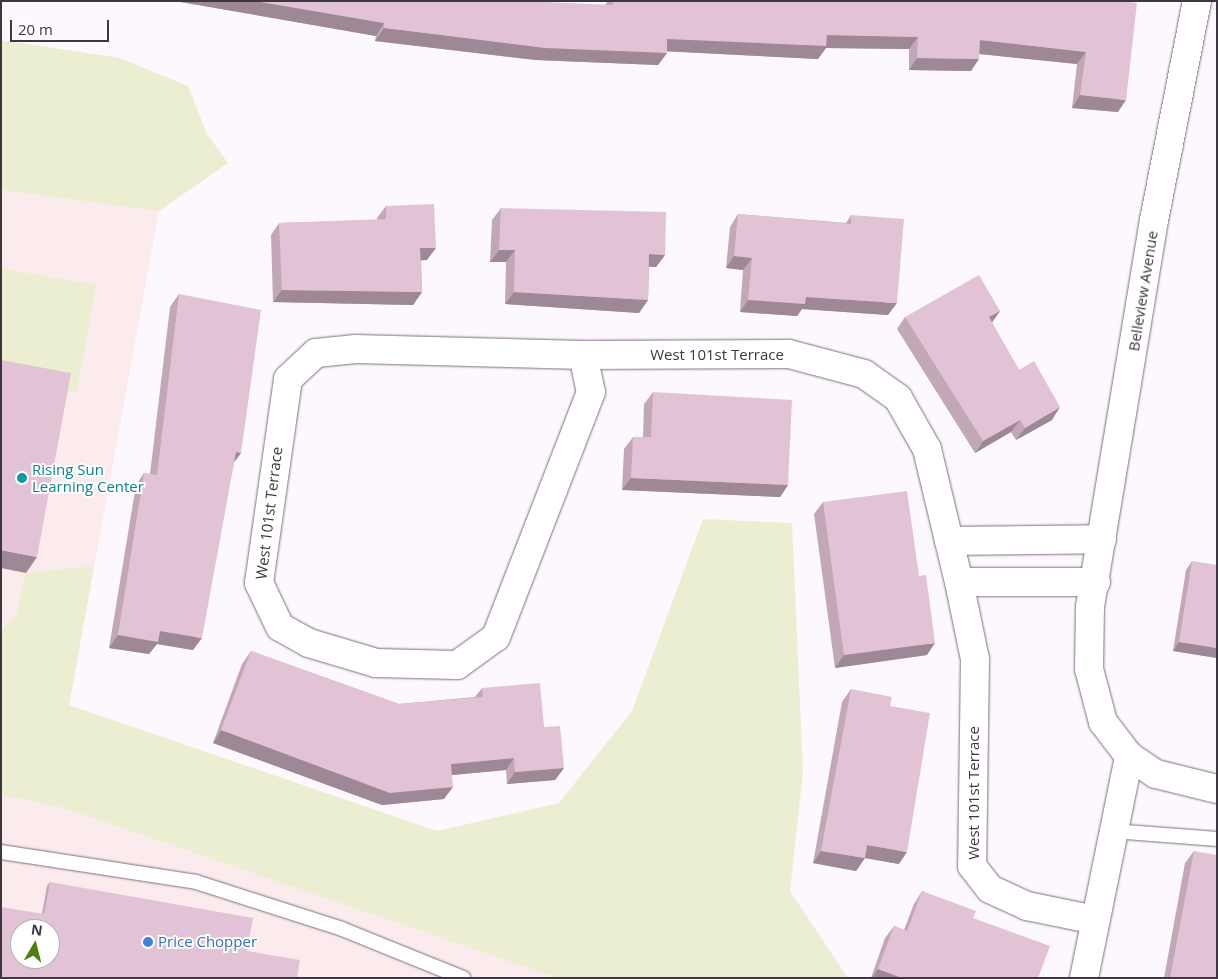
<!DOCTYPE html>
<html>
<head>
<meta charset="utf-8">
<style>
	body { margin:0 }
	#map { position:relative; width:1218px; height:979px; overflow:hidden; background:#fdf8fd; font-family:"Open Sans",sans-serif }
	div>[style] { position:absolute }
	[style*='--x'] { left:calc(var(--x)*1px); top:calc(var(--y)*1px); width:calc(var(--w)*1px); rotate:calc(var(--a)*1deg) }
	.commercial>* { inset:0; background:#fcebed }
	.green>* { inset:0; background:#eceed2 }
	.roads { filter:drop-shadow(0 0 1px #7f6c83) drop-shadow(0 0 1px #7f6c83) }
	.service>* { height:14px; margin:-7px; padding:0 7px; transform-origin:7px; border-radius:7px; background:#fff }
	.minor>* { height:28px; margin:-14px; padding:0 14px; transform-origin:14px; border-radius:14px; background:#fff }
	.wall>* { inset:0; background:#c2a8b7 }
	.shaded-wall>* { inset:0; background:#9e8895 }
	.building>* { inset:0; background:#e2c3d5 }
	.dots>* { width:14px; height:14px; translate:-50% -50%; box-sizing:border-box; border:2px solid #fff; border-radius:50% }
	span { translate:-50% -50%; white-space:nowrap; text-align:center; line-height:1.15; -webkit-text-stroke:4px #fff; paint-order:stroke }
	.street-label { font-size:15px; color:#3e3640 }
	.culture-label { font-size:15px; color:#0d838f }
	.left { translate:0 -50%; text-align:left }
	.shop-label { font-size:15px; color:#366cbe }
	.frame { position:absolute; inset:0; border:2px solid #3e3640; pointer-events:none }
	.north { position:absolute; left:10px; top:919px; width:50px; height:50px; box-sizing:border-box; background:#fff; border:1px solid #b2afb3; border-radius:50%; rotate:8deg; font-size:14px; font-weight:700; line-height:20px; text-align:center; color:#3e3640 }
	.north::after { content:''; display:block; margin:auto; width:18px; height:22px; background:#4d8013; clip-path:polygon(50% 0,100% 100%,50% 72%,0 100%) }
	.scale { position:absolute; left:10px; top:20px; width:99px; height:22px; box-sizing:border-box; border:2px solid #3e3640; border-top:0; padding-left:6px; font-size:15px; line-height:18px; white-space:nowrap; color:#3e3640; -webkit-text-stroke:4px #fff; paint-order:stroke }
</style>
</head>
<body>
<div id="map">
	<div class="commercial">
		<div style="clip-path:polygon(evenodd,1px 182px,159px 211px,56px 777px,609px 978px,1px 978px,1px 182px,20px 929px,50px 929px,50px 959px,20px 959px,20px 929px)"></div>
	</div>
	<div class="green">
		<div style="clip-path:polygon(1px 40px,120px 58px,188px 86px,207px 134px,228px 163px,159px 211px,1px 190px)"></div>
		<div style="clip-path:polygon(1px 268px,96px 285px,77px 392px,1px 378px)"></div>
		<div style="clip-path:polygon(703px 519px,792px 523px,803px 772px,790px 891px,848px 978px,558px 978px,61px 807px,1px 795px,1px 630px,16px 616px,26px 573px,94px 566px,69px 705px,437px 831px,559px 803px,632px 711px)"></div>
	</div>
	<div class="roads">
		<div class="service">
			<div style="--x:1113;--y:831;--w:104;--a:4.4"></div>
			<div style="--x:1;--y:852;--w:197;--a:8.7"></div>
			<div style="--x:196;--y:882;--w:153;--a:17.8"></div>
			<div style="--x:342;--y:929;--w:131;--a:22"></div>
		</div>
		<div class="minor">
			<div style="--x:1197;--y:1;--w:223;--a:101.1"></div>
			<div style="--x:1154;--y:220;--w:392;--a:99.4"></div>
			<div style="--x:1090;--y:607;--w:62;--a:90.9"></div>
			<div style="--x:1089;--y:669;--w:55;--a:75.2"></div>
			<div style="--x:1103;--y:722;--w:43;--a:52.6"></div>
			<div style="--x:1129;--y:756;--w:32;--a:34"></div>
			<div style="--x:1156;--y:774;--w:63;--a:13.8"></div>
			<div style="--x:583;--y:355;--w:38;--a:78"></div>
			<div style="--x:591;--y:392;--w:263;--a:111.2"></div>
			<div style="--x:496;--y:637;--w:48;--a:144.3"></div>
			<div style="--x:457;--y:665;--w:81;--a:-178.6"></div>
			<div style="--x:376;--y:663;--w:70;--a:-163.4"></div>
			<div style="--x:309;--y:643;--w:33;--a:-151"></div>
			<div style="--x:280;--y:627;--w:49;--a:-115.5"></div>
			<div style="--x:259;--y:583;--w:206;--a:-81.9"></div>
			<div style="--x:288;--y:379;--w:38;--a:-43"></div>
			<div style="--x:316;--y:353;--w:40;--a:-5.7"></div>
			<div style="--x:356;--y:349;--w:227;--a:1.5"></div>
			<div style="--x:583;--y:355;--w:206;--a:-0.3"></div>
			<div style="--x:789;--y:354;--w:78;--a:14.9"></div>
			<div style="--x:864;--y:374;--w:42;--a:35.2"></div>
			<div style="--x:898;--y:398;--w:59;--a:60.4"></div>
			<div style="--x:927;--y:449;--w:137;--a:76.5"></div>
			<div style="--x:959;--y:582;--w:79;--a:78.3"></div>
			<div style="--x:975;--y:659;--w:207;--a:90.8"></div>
			<div style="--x:972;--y:866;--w:29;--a:52"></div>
			<div style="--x:990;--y:889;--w:41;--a:24.7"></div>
			<div style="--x:1027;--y:906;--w:70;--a:11.5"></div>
			<div style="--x:949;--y:541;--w:153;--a:-0.7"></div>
			<div style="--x:959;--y:582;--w:137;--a:0"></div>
			<div style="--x:1084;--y:978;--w:227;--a:-78.5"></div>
		</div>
	</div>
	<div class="wall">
		<div style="clip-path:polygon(175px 1px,605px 5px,608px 1px,1121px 1px,1118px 112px,1072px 108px,1077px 64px,979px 54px,971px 71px,909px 70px,909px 49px,826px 48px,818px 59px,667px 51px,667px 53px,658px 65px,536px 60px,375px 41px,376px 36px)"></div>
		<div style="clip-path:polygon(386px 206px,427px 260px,421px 260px,422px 292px,413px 305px,273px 302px,271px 235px,279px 223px,377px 220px,377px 218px)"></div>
		<div style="clip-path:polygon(501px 208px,665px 255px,656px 267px,649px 267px,648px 300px,639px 313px,505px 304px,506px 262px,490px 262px,492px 220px)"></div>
		<div style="clip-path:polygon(738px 214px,846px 223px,851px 215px,888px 315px,802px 309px,797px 316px,740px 312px,743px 270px,726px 268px,730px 227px)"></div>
		<div style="clip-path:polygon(179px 294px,241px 453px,234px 462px,193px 650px,157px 644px,149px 654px,109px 648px,136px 485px,144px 473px,150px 474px,170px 307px)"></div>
		<div style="clip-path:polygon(1000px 311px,992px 323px,1019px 370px,1052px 420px,1016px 440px,1011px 432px,975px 453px,897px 329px,905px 317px)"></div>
		<div style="clip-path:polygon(653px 392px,788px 485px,780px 497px,622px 490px,624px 449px,633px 437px,643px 437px,644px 404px)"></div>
		<div style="clip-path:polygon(823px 502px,919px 576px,927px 655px,835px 668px,814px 514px)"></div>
		<div style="clip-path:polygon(1192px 561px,1217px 658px,1173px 651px,1186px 570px)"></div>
		<div style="clip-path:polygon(251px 651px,399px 704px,475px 697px,482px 688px,544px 727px,564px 768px,555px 780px,507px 784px,506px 770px,452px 775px,444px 799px,382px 805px,213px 743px,242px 664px)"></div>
		<div style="clip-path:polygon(851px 689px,890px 706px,899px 864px,865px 858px,856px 871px,813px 863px,842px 702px)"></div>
		<div style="clip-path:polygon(1194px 851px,1217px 978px,1164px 978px,1185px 863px)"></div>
		<div style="clip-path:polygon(50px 882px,247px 951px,42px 914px,47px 886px)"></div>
		<div style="clip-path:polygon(922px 891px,973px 918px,1038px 978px,871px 978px,885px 938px,894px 926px,904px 930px,914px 904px)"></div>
	</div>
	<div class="shaded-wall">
		<div style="clip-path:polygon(175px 1px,255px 1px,384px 23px,376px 36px)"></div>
		<div style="clip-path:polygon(384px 28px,667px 53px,658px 65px,536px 60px,375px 41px)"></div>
		<div style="clip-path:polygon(827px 35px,918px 37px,909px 49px,826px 48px,818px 59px,659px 51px,667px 39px)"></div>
		<div style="clip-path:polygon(980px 40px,1086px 52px,1077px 64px,971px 53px)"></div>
		<div style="clip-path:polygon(917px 58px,979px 59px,971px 71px,909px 70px)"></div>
		<div style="clip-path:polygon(1080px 95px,1126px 100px,1118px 112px,1072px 108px)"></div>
		<div style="clip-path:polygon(420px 248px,436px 248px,427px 260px,412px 261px)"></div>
		<div style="clip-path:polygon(499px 250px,515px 250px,506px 262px,490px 262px)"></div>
		<div style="clip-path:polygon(649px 254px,665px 255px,656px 267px,641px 266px)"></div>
		<div style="clip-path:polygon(734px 256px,752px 258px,743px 270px,726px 268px)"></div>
		<div style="clip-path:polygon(282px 290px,422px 292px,413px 305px,273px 302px)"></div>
		<div style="clip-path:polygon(514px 292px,648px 300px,639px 313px,505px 304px)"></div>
		<div style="clip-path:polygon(806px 297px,897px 303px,888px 315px,802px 309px,797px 316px,740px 312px,748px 300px)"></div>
		<div style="clip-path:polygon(1000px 311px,991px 323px,989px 317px)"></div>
		<div style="clip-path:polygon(1060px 407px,1052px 420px,1016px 440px,1025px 428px)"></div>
		<div style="clip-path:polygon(1020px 420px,1011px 432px,975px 453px,983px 441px)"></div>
		<div style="clip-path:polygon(236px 452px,241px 453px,232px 465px)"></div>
		<div style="clip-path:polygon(631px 478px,788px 485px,780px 497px,622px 490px)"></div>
		<div style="clip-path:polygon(1px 550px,37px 557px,26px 573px,1px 568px)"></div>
		<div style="clip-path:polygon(160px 631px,202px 638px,193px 650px,157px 644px,149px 654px,109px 648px,118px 635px)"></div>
		<div style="clip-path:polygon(1179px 642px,1217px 648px,1217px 658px,1173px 651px)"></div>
		<div style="clip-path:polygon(935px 643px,927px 655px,835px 668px,844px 655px)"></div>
		<div style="clip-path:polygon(221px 730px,453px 787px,444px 799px,382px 805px,213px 743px)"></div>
		<div style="clip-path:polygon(514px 758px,506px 770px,442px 776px,451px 764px)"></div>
		<div style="clip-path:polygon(564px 768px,555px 780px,507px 784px,515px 772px)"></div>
		<div style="clip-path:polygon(867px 845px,907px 852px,899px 864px,859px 857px)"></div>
		<div style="clip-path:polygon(821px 851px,865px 858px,856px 871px,813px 863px)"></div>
		<div style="clip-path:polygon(878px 969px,902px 978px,872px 978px)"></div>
	</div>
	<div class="building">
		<div style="clip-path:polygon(255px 1px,523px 1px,613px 5px,613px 1px,1121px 1px,1137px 3px,1126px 100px,1080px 95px,1086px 52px,980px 40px,979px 59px,917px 58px,918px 37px,827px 35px,826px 46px,667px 39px,667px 53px,545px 48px,384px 28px,384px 23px)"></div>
		<div style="clip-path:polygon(434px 204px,436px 248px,420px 248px,422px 292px,282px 290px,279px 223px,386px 219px,386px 206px)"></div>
		<div style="clip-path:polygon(501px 208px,666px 212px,665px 255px,649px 254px,648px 300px,514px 292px,515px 250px,499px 250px)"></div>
		<div style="clip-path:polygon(738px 214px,851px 224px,851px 215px,904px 219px,897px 303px,806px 297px,805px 304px,748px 300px,752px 258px,734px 256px)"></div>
		<div style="clip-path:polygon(979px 275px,1000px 311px,989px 317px,1019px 370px,1034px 361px,1060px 407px,1025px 428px,1020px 420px,983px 441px,905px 317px)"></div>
		<div style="clip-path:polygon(179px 294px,261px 310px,241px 453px,236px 452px,202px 638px,160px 631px,158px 642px,118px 635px,144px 473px,157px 475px)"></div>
		<div style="clip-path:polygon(1px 360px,71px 373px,37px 557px,1px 550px)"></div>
		<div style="clip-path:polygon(653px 392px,792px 400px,788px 485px,631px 478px,633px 437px,651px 437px)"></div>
		<div style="clip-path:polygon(907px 491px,919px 576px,926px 575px,935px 643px,844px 655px,823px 502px)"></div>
		<div style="clip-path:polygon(1192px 561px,1217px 565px,1217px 648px,1179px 642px)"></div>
		<div style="clip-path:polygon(251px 651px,399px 704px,483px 697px,482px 688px,540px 683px,544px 727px,560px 726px,564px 768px,515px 772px,514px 758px,451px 764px,453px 787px,390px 793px,221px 730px)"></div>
		<div style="clip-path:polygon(851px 689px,892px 697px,890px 706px,930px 713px,907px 852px,867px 845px,865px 858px,821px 851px)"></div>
		<div style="clip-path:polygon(1194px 851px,1217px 855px,1217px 978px,1170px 978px)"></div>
		<div style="clip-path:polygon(evenodd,50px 882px,253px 918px,247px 951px,300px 960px,297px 978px,1px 978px,1px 907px,44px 914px,50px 882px,20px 929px,50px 929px,50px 959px,20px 959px,20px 929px)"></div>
		<div style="clip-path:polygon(922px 891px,976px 911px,973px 918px,1050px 946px,1038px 978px,902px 978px,878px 969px,894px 926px,907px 931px)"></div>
	</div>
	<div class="dots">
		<div style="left:22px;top:478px;background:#0f9aa8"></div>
		<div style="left:148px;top:942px;background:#3f7fe0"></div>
	</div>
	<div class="street-label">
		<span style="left:1143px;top:291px;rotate:-81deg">Belleview Avenue</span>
		<span style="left:717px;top:355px">West 101st Terrace</span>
		<span style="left:269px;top:513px;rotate:-83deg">West 101st Terrace</span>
		<span style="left:974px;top:793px;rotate:-90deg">West 101st Terrace</span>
	</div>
	<div class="culture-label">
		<span class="left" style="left:32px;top:478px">Rising Sun<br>Learning Center</span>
	</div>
	<div class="shop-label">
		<span class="left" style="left:158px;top:942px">Price Chopper</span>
	</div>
	<div class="frame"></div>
	<div class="north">N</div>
	<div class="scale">20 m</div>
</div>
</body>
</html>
